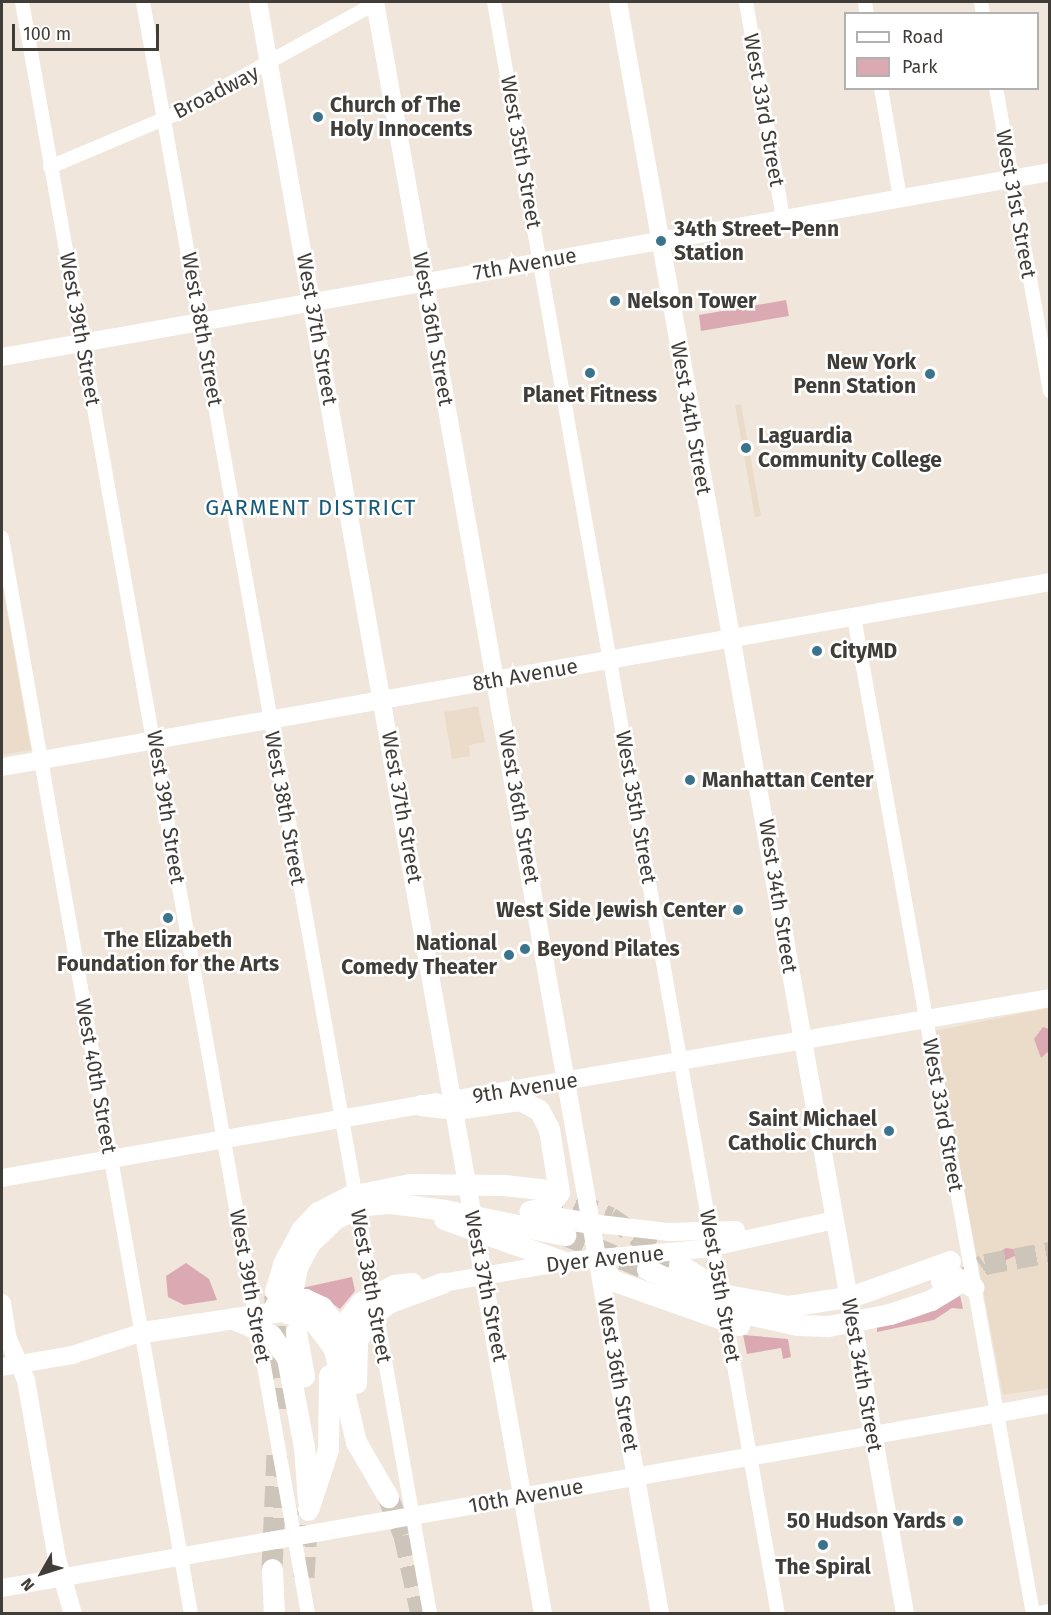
<!DOCTYPE html>
<html>
<head>
<meta charset="utf-8">
<style>
	body { margin:0 }
	#map { position:relative; width:1051px; height:1615px; overflow:hidden; background:#f0e6db; font-family:"Fira Sans",sans-serif }
	div>[style] { position:absolute }
	[style*='--x'] { left:calc(var(--x)*1px); top:calc(var(--y)*1px); width:calc(var(--w)*1px); rotate:calc(var(--a)*1deg) }
	.built>* { inset:0; background:#ebdcca }
	.green>* { inset:0; background:#dba9b2 }
	.highway-tunnel>* { height:21px; margin-top:-10.5px; transform-origin:0; background:repeating-linear-gradient(90deg,#cdc4ba 0 21px,transparent 0 31px) }
	.minor>* { height:14px; margin:-7px; padding:0 7px; transform-origin:7px; border-radius:7px; background:#fff }
	.major>* { height:18px; margin:-9px; padding:0 9px; transform-origin:9px; border-radius:9px; background:#fff }
	.highway>* { height:21px; margin:-10.5px; padding:0 10.5px; transform-origin:10.5px; border-radius:10.5px; background:#fff }
	.dots>* { width:16px; height:16px; translate:-50% -50%; box-sizing:border-box; border:3px solid #fff; border-radius:50% }
	span { translate:-50% -50%; white-space:nowrap; text-align:center; line-height:1.15; -webkit-text-stroke:5px #fff; paint-order:stroke }
	.street-label { font-size:21px; color:#403c38 }
	.poi-label { font-size:21px; color:#403c38; font-weight:700 }
	.left { translate:0 -50%; text-align:left }
	.right { translate:-100% -50%; text-align:right }
	.neighbourhood-label { font-size:22px; color:#175b78; letter-spacing:1.5px }
	.frame { position:absolute; inset:0; border:3px solid #403c38; pointer-events:none }
	.legend { position:absolute; left:844px; top:12px; width:195px; height:78px; box-sizing:border-box; background:#fff; border:2px solid #b3b1af; margin:0; padding:8px 10px; list-style:none; font-size:18px; color:#403c38 }
	.legend li { display:flex; align-items:center; gap:12px; height:30px }
	.legend b { width:30px; border:2px solid #b3b1af }
	.north { position:absolute; left:12px; top:1543px; width:60px; height:60px; -webkit-text-stroke:4px #fff; paint-order:stroke; rotate:231deg; font-size:16px; font-weight:700; line-height:24px; text-align:center; color:#403c38 }
	.north::after { content:''; display:block; margin:auto; width:21px; height:27px; background:#403c38; clip-path:polygon(50% 0,100% 100%,50% 72%,0 100%) }
	.scale { position:absolute; left:12px; top:24px; width:147px; height:27px; box-sizing:border-box; border:3px solid #403c38; border-top:0; padding-left:8px; font-size:18px; line-height:21px; white-space:nowrap; color:#403c38; -webkit-text-stroke:4px #fff; paint-order:stroke }
</style>
</head>
<body>
<div id="map">
	<div class="built">
		<div style="clip-path:polygon(741px 404px,761px 516px,755px 517px,735px 405px)"></div>
		<div style="clip-path:polygon(2px 583px,31px 750px,2px 755px)"></div>
		<div style="clip-path:polygon(478px 706px,485px 742px,469px 745px,470px 756px,452px 759px,444px 712px)"></div>
		<div style="clip-path:polygon(1049px 1008px,1049px 1388px,1003px 1395px,934px 1031px)"></div>
	</div>
	<div class="green">
		<div style="clip-path:polygon(786px 300px,789px 316px,701px 331px,699px 315px)"></div>
		<div style="clip-path:polygon(1043px 1027px,1049px 1029px,1050px 1050px,1041px 1058px,1034px 1039px)"></div>
		<div style="clip-path:polygon(1006px 1248px,1026px 1251px,1006px 1260px,988px 1259px)"></div>
		<div style="clip-path:polygon(186px 1263px,209px 1279px,217px 1300px,184px 1305px,168px 1297px,166px 1276px)"></div>
		<div style="clip-path:polygon(352px 1277px,355px 1291px,340px 1309px,330px 1302px,265px 1296px)"></div>
		<div style="clip-path:polygon(959px 1290px,963px 1309px,952px 1308px,934px 1320px,877px 1332px,877px 1326px)"></div>
		<div style="clip-path:polygon(743px 1335px,788px 1339px,791px 1357px,783px 1359px,781px 1348px,747px 1354px)"></div>
	</div>
	<div class="highway-tunnel">
		<div style="--x:547;--y:1190;--w:69;--a:23.2"></div>
		<div style="--x:610;--y:1217;--w:76;--a:34.3"></div>
		<div style="--x:565;--y:1235;--w:89;--a:22.5"></div>
		<div style="--x:956;--y:1284;--w:35;--a:-35"></div>
		<div style="--x:985;--y:1264;--w:66;--a:-10.5"></div>
		<div style="--x:275;--y:1295;--w:121;--a:89.5"></div>
		<div style="--x:388;--y:1497;--w:41;--a:67.2"></div>
		<div style="--x:404;--y:1535;--w:81;--a:77.9"></div>
		<div style="--x:272;--y:1569;--w:115;--a:-87.5"></div>
		<div style="--x:304;--y:1577;--w:67;--a:-86.6"></div>
	</div>
	<div class="minor">
		<div style="--x:22;--y:2;--w:1637;--a:79.94"></div>
		<div style="--x:143;--y:2;--w:1637;--a:79.9"></div>
		<div style="--x:494;--y:2;--w:1310;--a:80.02"></div>
		<div style="--x:746;--y:2;--w:220;--a:80.3"></div>
		<div style="--x:865;--y:2;--w:12;--a:81"></div>
		<div style="--x:981;--y:2;--w:12;--a:81"></div>
		<div style="--x:881;--y:88;--w:112;--a:80.2"></div>
		<div style="--x:996;--y:88;--w:308;--a:79.9"></div>
		<div style="--x:50;--y:167;--w:134;--a:-22.9"></div>
		<div style="--x:173;--y:115;--w:232;--a:-28.9"></div>
		<div style="--x:2;--y:538;--w:1092;--a:80.04"></div>
		<div style="--x:854;--y:617;--w:1013;--a:79.82"></div>
		<div style="--x:725;--y:1314;--w:305;--a:80"></div>
		<div style="--x:1043;--y:1612;--w:7;--a:-8"></div>
	</div>
	<div class="major">
		<div style="--x:258;--y:2;--w:1637;--a:79.97"></div>
		<div style="--x:375;--y:2;--w:1637;--a:79.97"></div>
		<div style="--x:618;--y:2;--w:1637;--a:79.9"></div>
		<div style="--x:2;--y:357;--w:1064;--a:-10.01"></div>
		<div style="--x:2;--y:767;--w:1064;--a:-10.01"></div>
		<div style="--x:463;--y:1098;--w:595;--a:-9.67"></div>
		<div style="--x:2;--y:1178;--w:441;--a:-9.9"></div>
		<div style="--x:591;--y:1223;--w:79;--a:6.6"></div>
		<div style="--x:669;--y:1232;--w:67;--a:-1.7"></div>
		<div style="--x:442;--y:1283;--w:137;--a:-9.7"></div>
		<div style="--x:577;--y:1260;--w:126;--a:-5"></div>
		<div style="--x:703;--y:1249;--w:135;--a:-12.4"></div>
		<div style="--x:2;--y:1303;--w:36;--a:81"></div>
		<div style="--x:8;--y:1339;--w:45;--a:66.3"></div>
		<div style="--x:26;--y:1380;--w:182;--a:80.2"></div>
		<div style="--x:57;--y:1559;--w:57;--a:73.8"></div>
		<div style="--x:2;--y:1367;--w:71;--a:-9.7"></div>
		<div style="--x:72;--y:1355;--w:75;--a:-17.9"></div>
		<div style="--x:2;--y:1588;--w:1064;--a:-9.96"></div>
	</div>
	<div class="highway">
		<div style="--x:421;--y:1105;--w:34;--a:7"></div>
		<div style="--x:455;--y:1109;--w:66;--a:-7.9"></div>
		<div style="--x:520;--y:1100;--w:21;--a:28"></div>
		<div style="--x:539;--y:1110;--w:21;--a:62"></div>
		<div style="--x:549;--y:1129;--w:64;--a:81"></div>
		<div style="--x:559;--y:1192;--w:19;--a:126"></div>
		<div style="--x:548;--y:1207;--w:19;--a:168"></div>
		<div style="--x:535;--y:1214;--w:57;--a:9.1"></div>
		<div style="--x:444;--y:1219;--w:128;--a:19.6"></div>
		<div style="--x:597;--y:1258;--w:27;--a:56"></div>
		<div style="--x:612;--y:1280;--w:135;--a:19.5"></div>
		<div style="--x:679;--y:1264;--w:57;--a:32.9"></div>
		<div style="--x:727;--y:1295;--w:62;--a:10.2"></div>
		<div style="--x:788;--y:1306;--w:66;--a:-8.7"></div>
		<div style="--x:853;--y:1296;--w:103;--a:-19.8"></div>
		<div style="--x:647;--y:1269;--w:101;--a:25.3"></div>
		<div style="--x:738;--y:1312;--w:61;--a:12.2"></div>
		<div style="--x:798;--y:1325;--w:30;--a:2"></div>
		<div style="--x:828;--y:1326;--w:63;--a:-11"></div>
		<div style="--x:890;--y:1314;--w:43;--a:-18.9"></div>
		<div style="--x:931;--y:1300;--w:26;--a:-31"></div>
		<div style="--x:941;--y:1281;--w:15;--a:-16"></div>
		<div style="--x:955;--y:1277;--w:21;--a:29"></div>
		<div style="--x:293;--y:1288;--w:21;--a:-79"></div>
		<div style="--x:297;--y:1267;--w:27;--a:-62"></div>
		<div style="--x:310;--y:1243;--w:36;--a:-44"></div>
		<div style="--x:336;--y:1218;--w:33;--a:-23"></div>
		<div style="--x:366;--y:1205;--w:25;--a:-5"></div>
		<div style="--x:391;--y:1203;--w:54;--a:7.4"></div>
		<div style="--x:445;--y:1210;--w:123;--a:11.8"></div>
		<div style="--x:275;--y:1291;--w:28;--a:-73"></div>
		<div style="--x:283;--y:1264;--w:38;--a:-62"></div>
		<div style="--x:301;--y:1230;--w:25;--a:-47"></div>
		<div style="--x:318;--y:1212;--w:36;--a:-27"></div>
		<div style="--x:350;--y:1196;--w:61;--a:-11.3"></div>
		<div style="--x:410;--y:1184;--w:94;--a:0.6"></div>
		<div style="--x:504;--y:1185;--w:43;--a:6.6"></div>
		<div style="--x:275;--y:1305;--w:31;--a:-11"></div>
		<div style="--x:305;--y:1299;--w:19;--a:25"></div>
		<div style="--x:322;--y:1307;--w:35;--a:53"></div>
		<div style="--x:343;--y:1335;--w:30;--a:75"></div>
		<div style="--x:236;--y:1320;--w:38;--a:23"></div>
		<div style="--x:271;--y:1335;--w:28;--a:55"></div>
		<div style="--x:287;--y:1358;--w:91;--a:79.2"></div>
		<div style="--x:304;--y:1447;--w:54;--a:85.8"></div>
		<div style="--x:143;--y:1332;--w:141;--a:-8.6"></div>
		<div style="--x:282;--y:1311;--w:34;--a:19"></div>
		<div style="--x:314;--y:1322;--w:34;--a:53"></div>
		<div style="--x:334;--y:1349;--w:96;--a:76.7"></div>
		<div style="--x:356;--y:1442;--w:64;--a:59.8"></div>
		<div style="--x:296;--y:1332;--w:45;--a:79.7"></div>
		<div style="--x:343;--y:1335;--w:17;--a:-73"></div>
		<div style="--x:348;--y:1319;--w:21;--a:-53"></div>
		<div style="--x:361;--y:1302;--w:37;--a:-27"></div>
		<div style="--x:394;--y:1285;--w:18;--a:-6"></div>
		<div style="--x:356;--y:1383;--w:42;--a:-88.6"></div>
		<div style="--x:357;--y:1341;--w:26;--a:-61"></div>
		<div style="--x:370;--y:1318;--w:23;--a:-40"></div>
		<div style="--x:388;--y:1303;--w:58;--a:-20.3"></div>
		<div style="--x:308;--y:1510;--w:64;--a:-71.8"></div>
		<div style="--x:328;--y:1449;--w:74;--a:-89.2"></div>
		<div style="--x:272;--y:1569;--w:45;--a:87.5"></div>
	</div>
	<div class="dots">
		<div style="left:318px;top:117px;background:#3b738d"></div>
		<div style="left:661px;top:241px;background:#3b738d"></div>
		<div style="left:615px;top:301px;background:#3b738d"></div>
		<div style="left:590px;top:373px;background:#3b738d"></div>
		<div style="left:930px;top:374px;background:#3b738d"></div>
		<div style="left:746px;top:448px;background:#3b738d"></div>
		<div style="left:817px;top:651px;background:#3b738d"></div>
		<div style="left:690px;top:780px;background:#3b738d"></div>
		<div style="left:738px;top:910px;background:#3b738d"></div>
		<div style="left:168px;top:918px;background:#3b738d"></div>
		<div style="left:525px;top:949px;background:#3b738d"></div>
		<div style="left:509px;top:955px;background:#3b738d"></div>
		<div style="left:889px;top:1131px;background:#3b738d"></div>
		<div style="left:958px;top:1521px;background:#3b738d"></div>
		<div style="left:823px;top:1545px;background:#3b738d"></div>
	</div>
	<div class="street-label">
		<span style="left:216px;top:92px;rotate:-27deg">Broadway</span>
		<span style="left:764px;top:110px;rotate:80deg">West 33rd Street</span>
		<span style="left:521px;top:152px;rotate:80deg">West 35th Street</span>
		<span style="left:1016px;top:204px;rotate:80deg">West 31st Street</span>
		<span style="left:525px;top:264px;rotate:-10deg">7th Avenue</span>
		<span style="left:80px;top:329px;rotate:80deg">West 39th Street</span>
		<span style="left:202px;top:329px;rotate:80deg">West 38th Street</span>
		<span style="left:317px;top:329px;rotate:80deg">West 37th Street</span>
		<span style="left:433px;top:329px;rotate:80deg">West 36th Street</span>
		<span style="left:691px;top:418px;rotate:80deg">West 34th Street</span>
		<span style="left:525px;top:675px;rotate:-10deg">8th Avenue</span>
		<span style="left:166px;top:807px;rotate:81deg">West 39th Street</span>
		<span style="left:402px;top:807px;rotate:80deg">West 37th Street</span>
		<span style="left:519px;top:807px;rotate:80deg">West 36th Street</span>
		<span style="left:636px;top:807px;rotate:80deg">West 35th Street</span>
		<span style="left:285px;top:808px;rotate:80deg">West 38th Street</span>
		<span style="left:778px;top:896px;rotate:81deg">West 34th Street</span>
		<span style="left:96px;top:1076px;rotate:80deg">West 40th Street</span>
		<span style="left:525px;top:1088px;rotate:-9deg">9th Avenue</span>
		<span style="left:943px;top:1115px;rotate:80deg">West 33rd Street</span>
		<span style="left:605px;top:1259px;rotate:-6deg">Dyer Avenue</span>
		<span style="left:250px;top:1286px;rotate:80deg">West 39th Street</span>
		<span style="left:371px;top:1286px;rotate:80deg">West 38th Street</span>
		<span style="left:486px;top:1286px;rotate:79deg">West 37th Street</span>
		<span style="left:720px;top:1286px;rotate:80deg">West 35th Street</span>
		<span style="left:618px;top:1375px;rotate:80deg">West 36th Street</span>
		<span style="left:862px;top:1375px;rotate:80deg">West 34th Street</span>
		<span style="left:526px;top:1496px;rotate:-10deg">10th Avenue</span>
	</div>
	<div class="poi-label">
		<span class="left" style="left:330px;top:117px">Church of The<br>Holy Innocents</span>
		<span class="left" style="left:674px;top:241px">34th Street–Penn<br>Station</span>
		<span class="left" style="left:627px;top:301px">Nelson Tower</span>
		<span class="right" style="left:916px;top:374px">New York<br>Penn Station</span>
		<span style="left:590px;top:395px">Planet Fitness</span>
		<span class="left" style="left:758px;top:448px">Laguardia<br>Community College</span>
		<span class="left" style="left:830px;top:651px">CityMD</span>
		<span class="left" style="left:702px;top:780px">Manhattan Center</span>
		<span class="right" style="left:726px;top:910px">West Side Jewish Center</span>
		<span style="left:168px;top:952px">The Elizabeth<br>Foundation for the Arts</span>
		<span class="right" style="left:497px;top:955px">National<br>Comedy Theater</span>
		<span class="left" style="left:537px;top:949px">Beyond Pilates</span>
		<span class="right" style="left:877px;top:1131px">Saint Michael<br>Catholic Church</span>
		<span class="right" style="left:946px;top:1521px">50 Hudson Yards</span>
		<span style="left:823px;top:1567px">The Spiral</span>
	</div>
	<div class="neighbourhood-label">
		<span style="left:311px;top:508px">GARMENT DISTRICT</span>
	</div>
	<div class="frame"></div>
	<ul class="legend">
	<li><b style="height:8px;background:#fff"></b>Road</li>
	<li><b style="height:16px;background:#dba9b2"></b>Park</li>
	</ul>
	<div class="north">N</div>
	<div class="scale">100 m</div>
</div>
</body>
</html>
